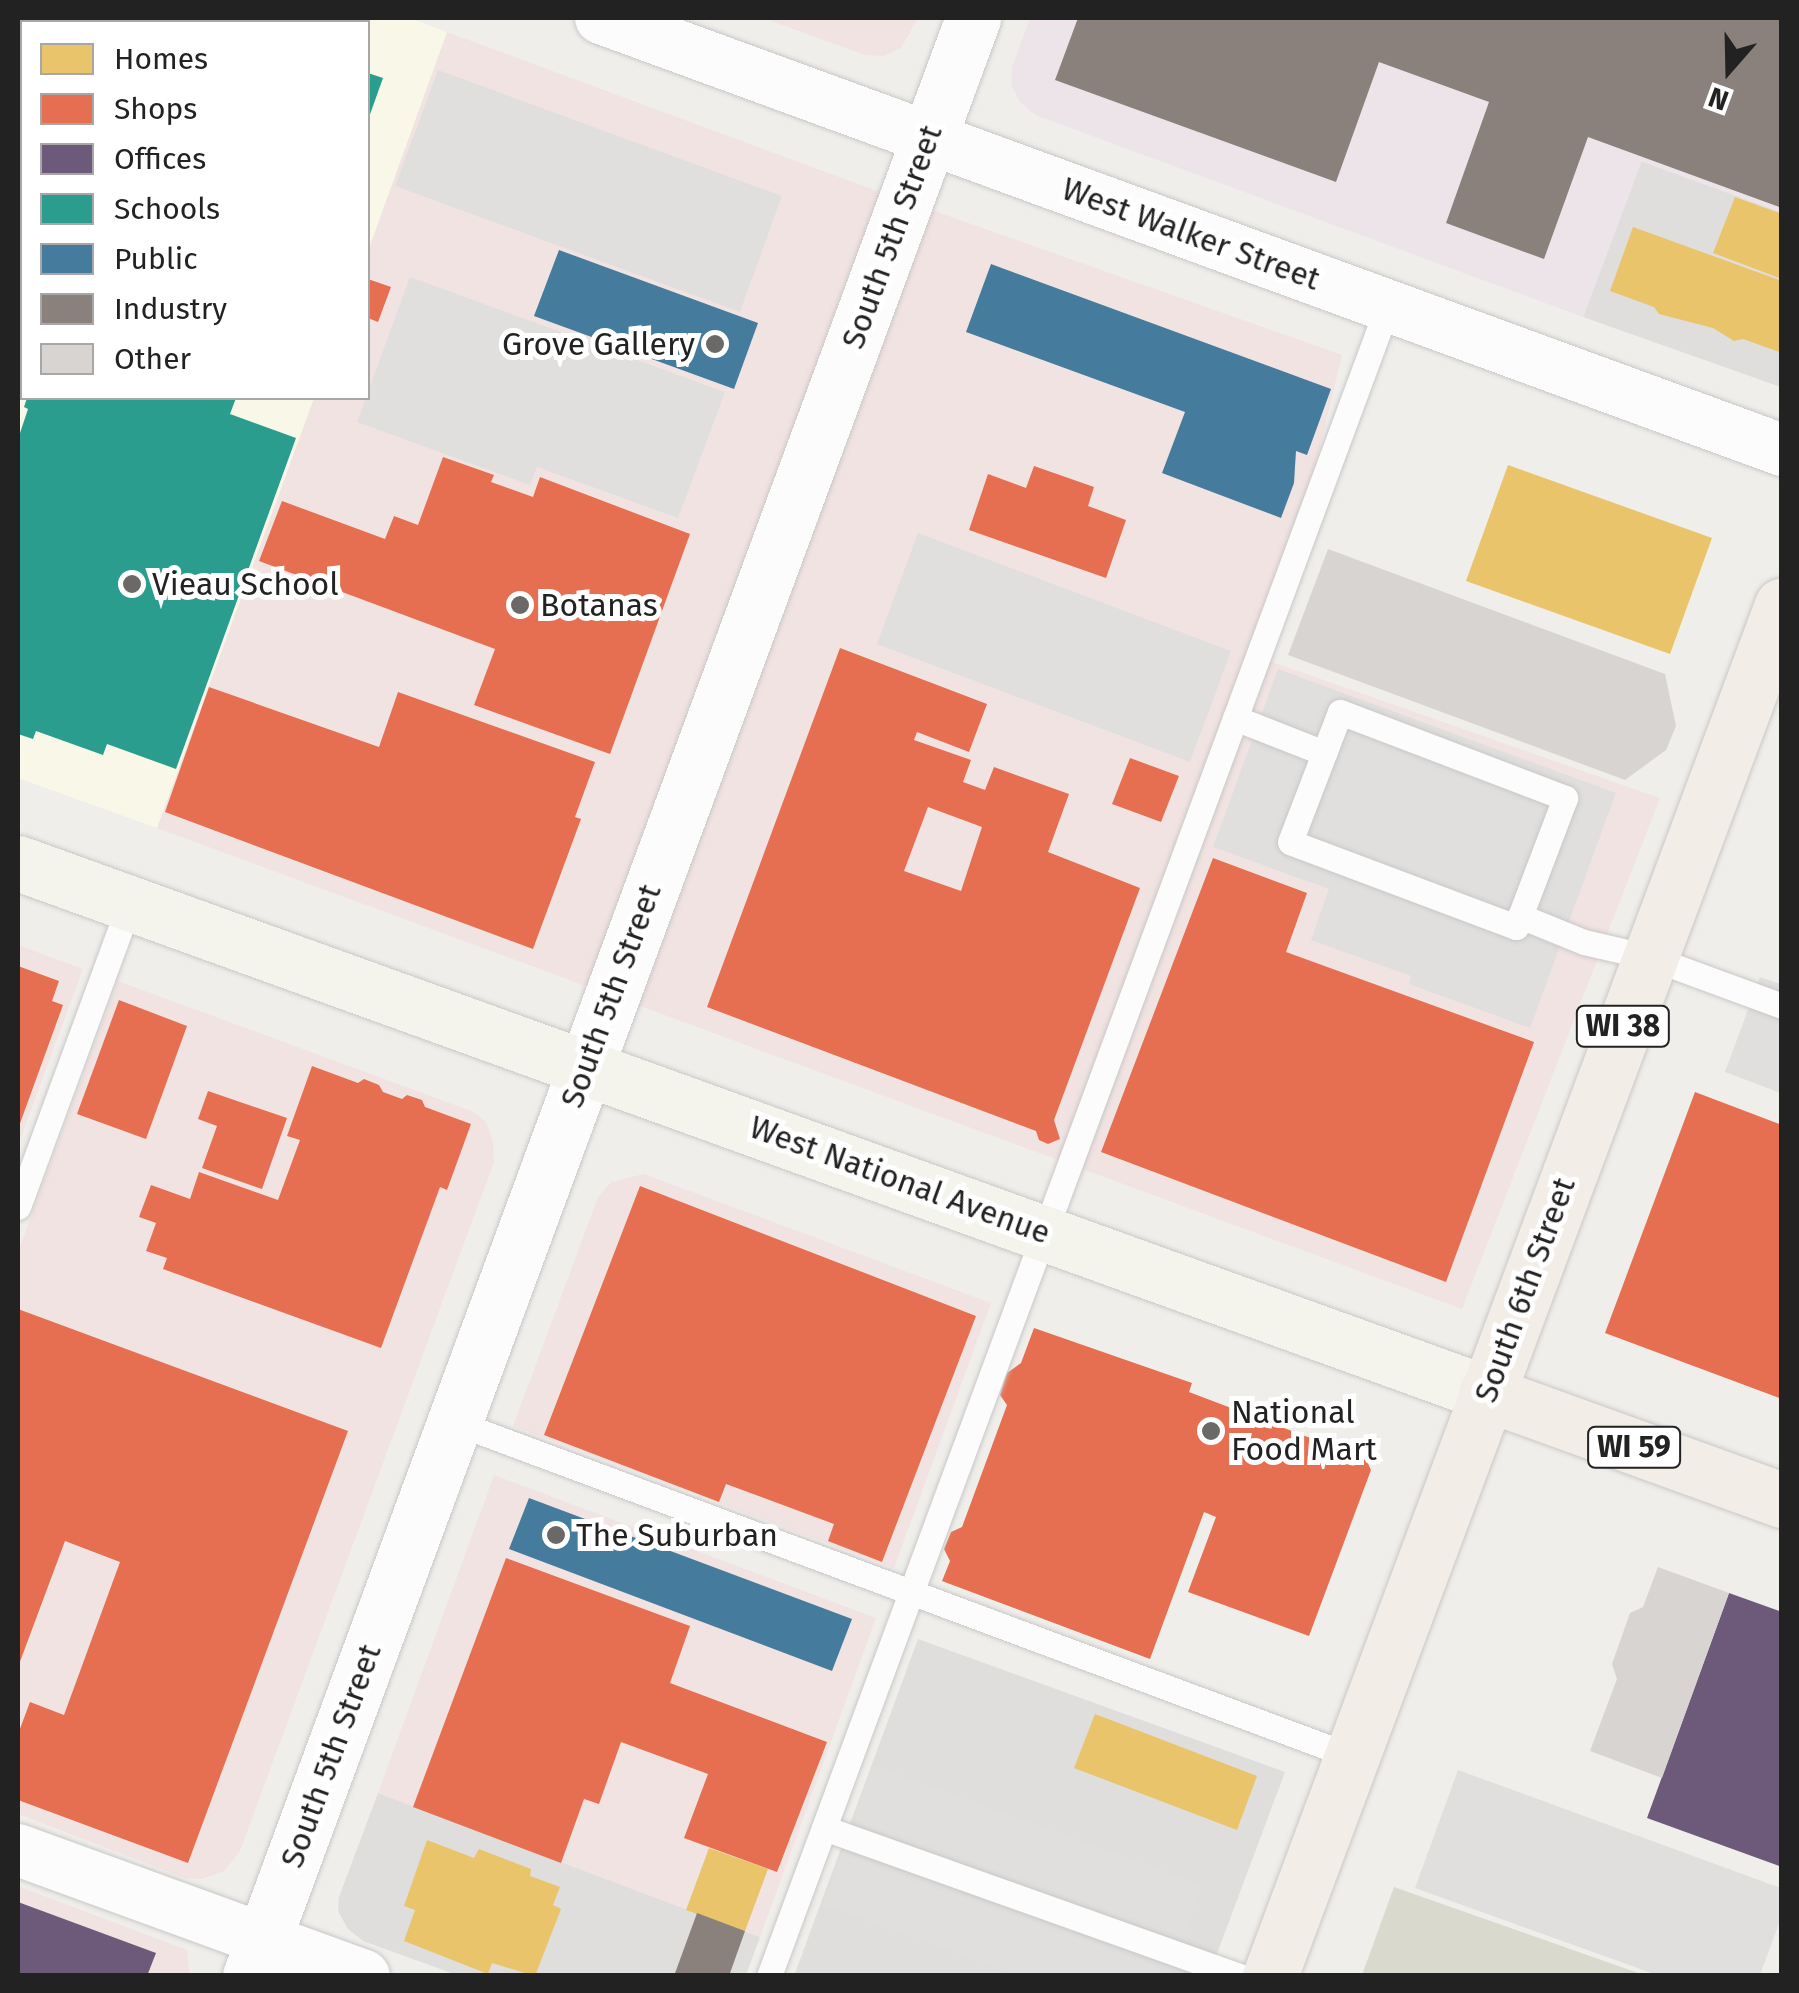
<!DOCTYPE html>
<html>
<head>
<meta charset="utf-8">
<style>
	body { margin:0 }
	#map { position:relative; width:1799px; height:1993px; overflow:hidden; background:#f0eeeb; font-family:"Fira Sans",sans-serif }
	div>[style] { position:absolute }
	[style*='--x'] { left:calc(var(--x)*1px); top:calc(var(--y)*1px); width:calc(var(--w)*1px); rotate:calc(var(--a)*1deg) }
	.residential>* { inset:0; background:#dfdedc }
	.commercial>* { inset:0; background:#f1e3e1 }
	.industrial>* { inset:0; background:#ede4e9 }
	.education>* { inset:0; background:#f8f7e8 }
	.construction>* { inset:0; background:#d9d9cd }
	.parking>* { inset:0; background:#e0dfde }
	.homes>* { inset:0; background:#e9c46a }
	.shops>* { inset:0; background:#e76f51 }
	.offices>* { inset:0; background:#6d597a }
	.schools>* { inset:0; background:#2a9d8f }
	.public>* { inset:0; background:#457b9d }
	.industry>* { inset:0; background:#8a817c }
	.building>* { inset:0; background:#d7d4d2 }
	.roads { filter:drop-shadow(0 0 2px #c9c8c7) drop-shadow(0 0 2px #c9c8c7) }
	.service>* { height:25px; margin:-12.5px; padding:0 12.5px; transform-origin:12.5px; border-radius:12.5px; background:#fdfcfc }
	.minor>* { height:52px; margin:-26px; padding:0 26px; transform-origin:26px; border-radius:26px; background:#fdfcfc }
	.tertiary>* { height:55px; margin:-27.5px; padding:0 27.5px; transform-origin:27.5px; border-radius:27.5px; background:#fdfcfc }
	.secondary>* { height:55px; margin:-27.5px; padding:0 27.5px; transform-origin:27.5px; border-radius:27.5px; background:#f4f4ed }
	.primary>* { height:55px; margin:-27.5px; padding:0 27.5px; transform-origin:27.5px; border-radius:27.5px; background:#f3ede7 }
	.dots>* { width:28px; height:28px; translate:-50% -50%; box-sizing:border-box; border:5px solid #fff; border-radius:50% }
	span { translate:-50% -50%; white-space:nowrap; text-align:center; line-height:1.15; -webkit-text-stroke:10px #fff; paint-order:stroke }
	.shield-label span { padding:2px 8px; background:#fff; border:2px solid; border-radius:8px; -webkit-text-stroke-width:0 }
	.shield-label { font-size:30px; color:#222; font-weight:700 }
	.street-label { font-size:32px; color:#222 }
	.poi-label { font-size:32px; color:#222 }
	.right { translate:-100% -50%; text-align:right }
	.left { translate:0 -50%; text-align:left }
	.frame { position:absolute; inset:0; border:20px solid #222; pointer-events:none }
	.legend { position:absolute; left:20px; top:20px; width:350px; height:380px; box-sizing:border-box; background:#fff; border:2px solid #a7a7a7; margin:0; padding:12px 18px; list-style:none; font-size:30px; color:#222 }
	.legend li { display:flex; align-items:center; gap:20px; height:50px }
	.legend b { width:50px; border:2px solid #a7a7a7 }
	.north { position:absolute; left:1679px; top:20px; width:100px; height:100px; -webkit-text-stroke:8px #fff; paint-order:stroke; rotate:200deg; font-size:28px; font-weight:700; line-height:40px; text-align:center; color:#222 }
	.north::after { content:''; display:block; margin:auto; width:35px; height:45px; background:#222; clip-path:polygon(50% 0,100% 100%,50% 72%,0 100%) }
</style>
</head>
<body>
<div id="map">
	<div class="residential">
		<div style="clip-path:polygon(1641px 161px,1781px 212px,1781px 387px,1583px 317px)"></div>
		<div style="clip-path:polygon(918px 1639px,1285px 1772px,1209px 1975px,794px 1976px)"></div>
		<div style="clip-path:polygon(378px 1793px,760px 1937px,746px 1975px,457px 1975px,363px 1941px,348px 1929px,338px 1911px,339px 1897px)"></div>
	</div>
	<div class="commercial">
		<div style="clip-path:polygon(763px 18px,918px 18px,901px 48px,884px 56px,865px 55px)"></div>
		<div style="clip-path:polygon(447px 32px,861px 185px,1342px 355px,1269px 661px,1660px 798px,1462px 1309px,157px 828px,314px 398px,368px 398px,368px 250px)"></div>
		<div style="clip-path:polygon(18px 945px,83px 969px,18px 1145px)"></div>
		<div style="clip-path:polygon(118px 981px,474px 1112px,486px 1122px,493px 1142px,494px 1162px,240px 1851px,224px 1871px,202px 1879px,185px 1878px,18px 1814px,18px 1252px)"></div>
		<div style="clip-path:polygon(644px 1174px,991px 1303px,894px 1568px,513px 1426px,598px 1197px,611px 1182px)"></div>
		<div style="clip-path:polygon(494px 1475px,876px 1618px,760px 1937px,378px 1793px)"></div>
		<div style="clip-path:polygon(18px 1886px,187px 1950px,190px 1975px,18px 1975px)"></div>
	</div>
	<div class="industrial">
		<div style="clip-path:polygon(1030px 18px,1781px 18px,1781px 212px,1642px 161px,1583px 317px,1035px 115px,1019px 101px,1011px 85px,1012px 67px)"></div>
	</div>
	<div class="education">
		<div style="clip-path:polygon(18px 18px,410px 18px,447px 32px,368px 251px,368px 22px,22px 22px,22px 398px,314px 398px,157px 828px,18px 778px)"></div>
	</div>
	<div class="construction">
		<div style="clip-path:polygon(1394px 1887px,1644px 1975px,1362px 1975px)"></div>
	</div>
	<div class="parking">
		<div style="clip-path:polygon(438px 70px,782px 196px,740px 312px,395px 186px)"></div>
		<div style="clip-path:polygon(410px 277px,725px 392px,678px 518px,537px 467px,530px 485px,357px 422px)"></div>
		<div style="clip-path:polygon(918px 533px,1231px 651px,1190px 762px,877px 644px)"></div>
		<div style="clip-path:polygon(1278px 669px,1616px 793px,1530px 1028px,1409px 984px,1411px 976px,1311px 940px,1329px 889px,1213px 847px)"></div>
		<div style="clip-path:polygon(1760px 977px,1781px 984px,1781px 1093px,1725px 1072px)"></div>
		<div style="clip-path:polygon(874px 1766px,1202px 1885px,1169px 1976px,1017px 1975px,824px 1905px)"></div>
		<div style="clip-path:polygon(1458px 1770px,1781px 1888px,1781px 1918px,1760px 1975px,1657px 1975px,1415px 1888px)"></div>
	</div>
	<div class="homes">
		<div style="clip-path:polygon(1735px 197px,1782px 214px,1782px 279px,1713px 253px)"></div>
		<div style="clip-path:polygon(1633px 227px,1782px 281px,1782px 353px,1743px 339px,1734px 341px,1713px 328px,1659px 314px,1654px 307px,1610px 291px)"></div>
		<div style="clip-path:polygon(1508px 465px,1712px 538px,1670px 654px,1466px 581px)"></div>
		<div style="clip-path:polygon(1095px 1714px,1257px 1776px,1237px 1830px,1074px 1768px)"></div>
		<div style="clip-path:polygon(427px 1840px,474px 1858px,479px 1849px,531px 1869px,530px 1876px,560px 1887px,553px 1905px,561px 1909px,535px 1976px,492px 1963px,488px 1974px,404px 1941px,415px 1910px,404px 1906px)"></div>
		<div style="clip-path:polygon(709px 1848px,768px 1869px,745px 1931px,686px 1910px)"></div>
	</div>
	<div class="shops">
		<div style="clip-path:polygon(368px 279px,391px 287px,378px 322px,368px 318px)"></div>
		<div style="clip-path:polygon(443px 457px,494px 475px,491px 482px,533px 497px,540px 477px,690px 534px,610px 754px,474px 705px,495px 649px,259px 561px,282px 501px,385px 539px,394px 516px,418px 525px)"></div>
		<div style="clip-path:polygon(1034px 466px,1094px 487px,1088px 506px,1126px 520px,1106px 578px,969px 530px,988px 474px,1026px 488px)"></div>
		<div style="clip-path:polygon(evenodd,840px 648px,987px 704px,969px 752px,917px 732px,914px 740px,971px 760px,963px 782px,985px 790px,994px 767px,1069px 794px,1048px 852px,1140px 888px,1054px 1120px,1060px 1139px,1048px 1144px,1039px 1140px,1036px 1131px,707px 1007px,840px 648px,928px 807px,982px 827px,961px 891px,904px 871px,928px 807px)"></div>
		<div style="clip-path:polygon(209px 687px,379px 747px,398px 692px,595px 762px,575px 817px,581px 819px,533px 949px,165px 812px)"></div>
		<div style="clip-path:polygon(1130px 758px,1179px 776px,1161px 822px,1112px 804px)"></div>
		<div style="clip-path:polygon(1213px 858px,1307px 893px,1286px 952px,1534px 1042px,1446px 1282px,1101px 1152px)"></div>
		<div style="clip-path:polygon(18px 966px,59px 981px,52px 1001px,63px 1005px,18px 1129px)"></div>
		<div style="clip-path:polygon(119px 1000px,187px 1026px,146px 1139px,77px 1114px)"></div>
		<div style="clip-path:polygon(312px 1066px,358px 1083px,364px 1079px,379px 1085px,383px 1092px,402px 1099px,407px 1095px,422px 1100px,425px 1107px,471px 1124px,447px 1190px,440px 1187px,381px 1348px,163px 1269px,167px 1258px,146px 1251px,156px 1223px,139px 1217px,151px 1185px,190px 1199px,199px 1172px,278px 1200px,300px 1140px,287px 1136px)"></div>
		<div style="clip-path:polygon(208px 1091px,287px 1118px,262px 1189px,202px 1168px,217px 1126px,198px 1119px)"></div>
		<div style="clip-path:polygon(1695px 1092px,1782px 1125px,1782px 1399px,1605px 1333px)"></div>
		<div style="clip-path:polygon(640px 1186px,976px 1316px,882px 1562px,828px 1541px,834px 1524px,726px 1484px,719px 1502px,544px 1435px)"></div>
		<div style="clip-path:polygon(18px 1309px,348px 1431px,188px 1863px,18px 1800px,18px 1734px,30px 1702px,64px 1715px,120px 1562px,65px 1541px,18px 1667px)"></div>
		<div style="clip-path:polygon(1034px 1328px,1192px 1383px,1189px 1392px,1366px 1459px,1371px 1470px,1309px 1636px,1188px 1592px,1216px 1517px,1204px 1512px,1150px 1659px,942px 1581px,950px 1561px,944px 1549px,951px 1532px,962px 1527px,1007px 1405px,1000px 1395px,1007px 1373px,1021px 1363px)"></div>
		<div style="clip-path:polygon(506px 1558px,690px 1626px,670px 1683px,827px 1742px,777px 1872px,684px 1838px,708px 1774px,621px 1742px,599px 1804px,584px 1799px,561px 1863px,413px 1807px)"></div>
	</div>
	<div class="offices">
		<div style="clip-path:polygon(1729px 1593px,1782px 1612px,1782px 1867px,1647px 1818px)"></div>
		<div style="clip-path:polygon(18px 1902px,156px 1953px,147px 1976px,18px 1976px)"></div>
	</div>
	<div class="schools">
		<div style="clip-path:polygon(239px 18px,298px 18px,311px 22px,237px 22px)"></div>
		<div style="clip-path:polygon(368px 73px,383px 78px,368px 120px)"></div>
		<div style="clip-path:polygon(27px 398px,236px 398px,230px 414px,296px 438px,176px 769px,107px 744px,103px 755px,36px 731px,33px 739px,18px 734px,18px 439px,28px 409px,24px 407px)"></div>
	</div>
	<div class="public">
		<div style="clip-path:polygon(559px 250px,758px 323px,734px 389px,534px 316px)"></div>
		<div style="clip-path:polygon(991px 264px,1331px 389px,1307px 455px,1296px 451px,1294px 483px,1281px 518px,1162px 473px,1185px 412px,966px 332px)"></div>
		<div style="clip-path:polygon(529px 1498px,852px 1619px,832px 1671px,509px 1549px)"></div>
	</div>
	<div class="industry">
		<div style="clip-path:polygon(1078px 18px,1782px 18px,1782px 208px,1588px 137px,1544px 259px,1446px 223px,1489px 102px,1379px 62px,1336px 182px,1055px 80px)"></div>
		<div style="clip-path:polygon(697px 1913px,745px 1931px,729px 1976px,674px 1976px)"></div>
	</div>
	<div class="building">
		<div style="clip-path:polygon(1328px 549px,1665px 674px,1676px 726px,1666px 750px,1625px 780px,1288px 655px)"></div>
		<div style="clip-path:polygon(1658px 1567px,1729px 1593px,1662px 1778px,1590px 1751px,1617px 1679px,1612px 1664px,1630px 1613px,1643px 1607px)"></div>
	</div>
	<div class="roads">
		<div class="service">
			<div style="--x:1340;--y:712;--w:241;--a:20.9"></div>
			<div style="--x:1565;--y:798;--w:138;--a:110.8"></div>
			<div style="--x:1516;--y:927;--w:241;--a:-159.4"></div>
			<div style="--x:1290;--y:842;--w:139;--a:-69"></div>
			<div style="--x:1235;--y:718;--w:96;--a:21.5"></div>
			<div style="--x:1520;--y:916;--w:69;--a:22.1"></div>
			<div style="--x:1584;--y:942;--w:67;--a:13"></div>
			<div style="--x:1649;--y:957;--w:142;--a:20.2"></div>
			<div style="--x:18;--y:1207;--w:324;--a:-69.8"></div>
			<div style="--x:454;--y:1422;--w:957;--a:20.42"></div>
			<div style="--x:824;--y:1828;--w:441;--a:19.6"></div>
			<div style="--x:769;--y:1976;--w:1782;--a:-69.67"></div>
		</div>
		<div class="minor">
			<div style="--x:601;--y:18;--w:1258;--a:20.09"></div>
			<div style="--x:18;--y:1850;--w:368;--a:20"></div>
		</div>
		<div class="tertiary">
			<div style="--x:250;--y:1976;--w:2087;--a:-69.73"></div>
		</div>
		<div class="secondary">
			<div style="--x:18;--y:863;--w:1561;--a:19.85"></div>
		</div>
		<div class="primary">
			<div style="--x:1486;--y:1393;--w:315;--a:19.9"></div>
			<div style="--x:1270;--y:1976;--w:1463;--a:-69.52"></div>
		</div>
	</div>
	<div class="dots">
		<div style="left:715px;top:344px;background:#6a6968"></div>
		<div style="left:132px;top:584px;background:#6a6968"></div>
		<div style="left:520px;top:605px;background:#6a6968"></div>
		<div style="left:1211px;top:1431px;background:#6a6968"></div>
		<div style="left:556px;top:1535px;background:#6a6968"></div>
	</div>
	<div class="shield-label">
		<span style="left:1623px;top:1026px">WI 38</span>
		<span style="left:1634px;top:1447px">WI 59</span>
	</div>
	<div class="street-label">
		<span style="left:1191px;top:234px;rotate:20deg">West Walker Street</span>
		<span style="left:892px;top:237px;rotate:-70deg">South 5th Street</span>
		<span style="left:611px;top:996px;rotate:-70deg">South 5th Street</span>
		<span style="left:900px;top:1180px;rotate:20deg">West National Avenue</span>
		<span style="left:1525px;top:1290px;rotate:-70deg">South 6th Street</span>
		<span style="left:331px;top:1756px;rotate:-70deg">South 5th Street</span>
	</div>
	<div class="poi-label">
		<span class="right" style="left:695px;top:344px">Grove Gallery</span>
		<span class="left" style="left:152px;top:584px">Vieau School</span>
		<span class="left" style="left:540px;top:605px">Botanas</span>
		<span class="left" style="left:1231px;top:1431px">National<br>Food Mart</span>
		<span class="left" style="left:576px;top:1535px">The Suburban</span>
	</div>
	<div class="frame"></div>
	<ul class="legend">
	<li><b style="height:28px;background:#e9c46a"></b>Homes</li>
	<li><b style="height:28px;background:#e76f51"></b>Shops</li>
	<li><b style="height:28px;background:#6d597a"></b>Offices</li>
	<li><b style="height:28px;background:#2a9d8f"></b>Schools</li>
	<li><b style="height:28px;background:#457b9d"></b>Public</li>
	<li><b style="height:28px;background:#8a817c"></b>Industry</li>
	<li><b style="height:28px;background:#d7d4d2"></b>Other</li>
	</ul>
	<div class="north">N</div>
</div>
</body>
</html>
